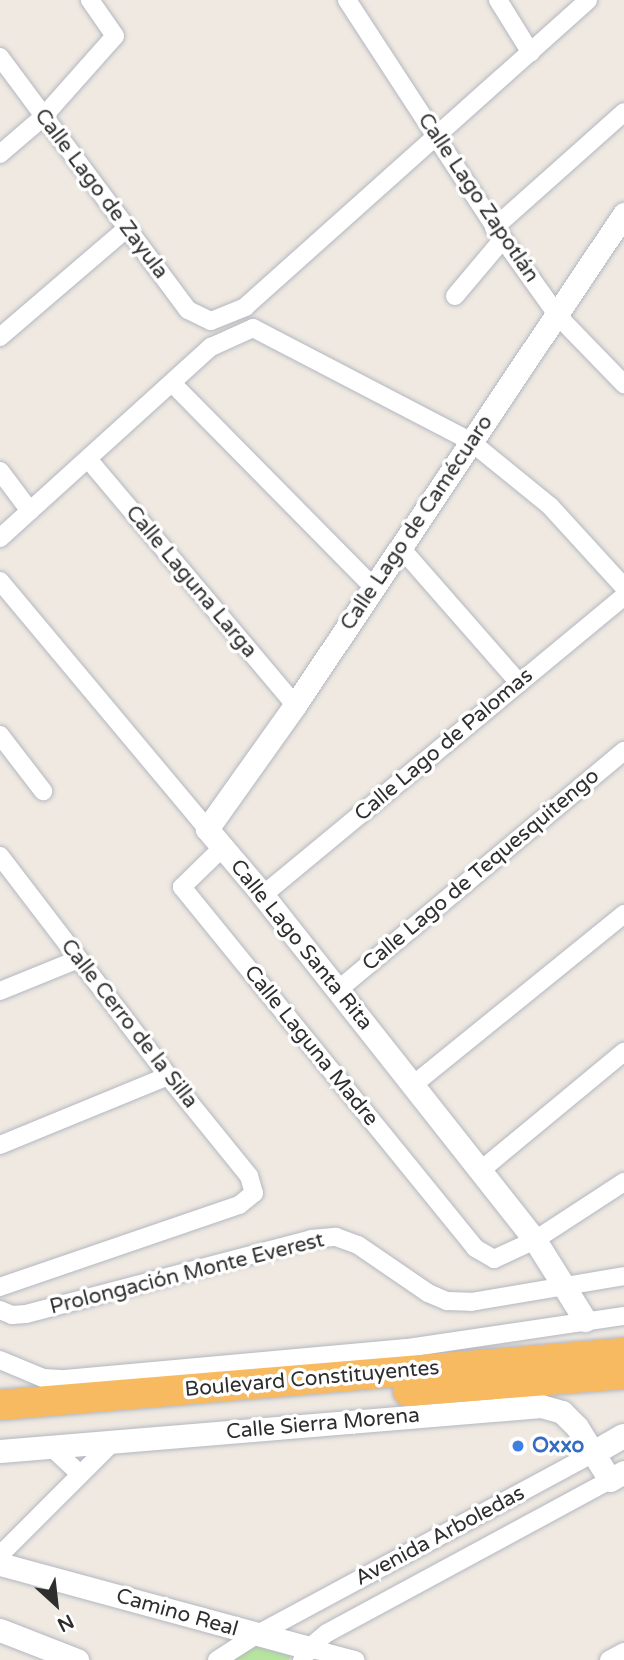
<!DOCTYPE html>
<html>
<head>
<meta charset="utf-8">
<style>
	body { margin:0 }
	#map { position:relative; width:624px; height:1660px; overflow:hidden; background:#efe9e1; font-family:"Varela Round",sans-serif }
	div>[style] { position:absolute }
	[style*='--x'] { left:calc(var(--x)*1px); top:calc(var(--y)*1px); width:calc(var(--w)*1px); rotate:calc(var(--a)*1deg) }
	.green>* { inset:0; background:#b6e59e }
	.roads { filter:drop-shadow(0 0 2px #b4b7c1) drop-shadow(0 0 2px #b4b7c1) }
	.minor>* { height:18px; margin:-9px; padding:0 9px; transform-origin:9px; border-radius:9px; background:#fff }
	.tertiary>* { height:23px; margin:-11.5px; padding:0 11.5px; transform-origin:11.5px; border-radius:11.5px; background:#fff }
	.secondary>* { height:24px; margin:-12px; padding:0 12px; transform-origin:12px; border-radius:12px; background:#fff }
	.trunk>* { height:30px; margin:-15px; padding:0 15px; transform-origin:15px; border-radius:15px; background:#f8ba60 }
	.dots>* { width:19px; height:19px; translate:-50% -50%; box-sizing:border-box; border:4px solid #fff; border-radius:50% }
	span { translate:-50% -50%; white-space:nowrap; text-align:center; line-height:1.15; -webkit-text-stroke:7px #fff; paint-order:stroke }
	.street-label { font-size:21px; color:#2e2e2e }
	.shop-label { font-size:21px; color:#366cbe; font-weight:700 }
	.left { translate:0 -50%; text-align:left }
	.north { position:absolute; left:21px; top:1569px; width:70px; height:70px; -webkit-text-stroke:5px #fff; paint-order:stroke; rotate:153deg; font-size:19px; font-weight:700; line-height:28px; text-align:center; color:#2e2e2e }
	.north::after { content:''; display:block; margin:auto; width:24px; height:32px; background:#2e2e2e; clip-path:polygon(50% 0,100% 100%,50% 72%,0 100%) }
</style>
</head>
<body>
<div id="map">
	<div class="green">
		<div style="clip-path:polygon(250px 1641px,292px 1651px,289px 1660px,221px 1660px)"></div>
	</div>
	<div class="roads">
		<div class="minor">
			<div style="--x:347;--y:0;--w:285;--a:56.9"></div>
			<div style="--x:503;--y:239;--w:95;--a:54.5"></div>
			<div style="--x:558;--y:316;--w:95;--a:45.9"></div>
			<div style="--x:498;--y:0;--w:62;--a:58.1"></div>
			<div style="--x:0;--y:57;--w:315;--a:53.4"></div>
			<div style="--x:188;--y:310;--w:25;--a:26"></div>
			<div style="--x:0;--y:154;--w:57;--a:-40.7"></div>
			<div style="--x:43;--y:117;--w:108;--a:-48.4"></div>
			<div style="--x:115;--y:36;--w:44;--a:-124.8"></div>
			<div style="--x:494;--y:228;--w:174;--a:-41.7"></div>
			<div style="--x:455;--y:296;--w:75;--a:-49.9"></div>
			<div style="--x:211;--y:321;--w:37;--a:-22"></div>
			<div style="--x:245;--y:307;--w:460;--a:-41.8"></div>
			<div style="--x:253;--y:328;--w:245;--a:27.5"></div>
			<div style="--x:470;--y:441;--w:103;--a:39.1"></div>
			<div style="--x:550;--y:506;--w:110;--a:47.6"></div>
			<div style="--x:0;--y:337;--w:166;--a:-40.6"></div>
			<div style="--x:172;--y:383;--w:286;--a:45.4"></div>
			<div style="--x:88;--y:459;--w:322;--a:49.9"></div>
			<div style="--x:0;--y:471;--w:50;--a:53.1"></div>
			<div style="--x:0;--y:538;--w:285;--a:-42.2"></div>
			<div style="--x:211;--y:347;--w:46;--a:-24.3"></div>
			<div style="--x:400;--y:547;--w:181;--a:48.8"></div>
			<div style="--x:0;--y:581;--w:323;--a:50.1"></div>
			<div style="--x:0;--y:735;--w:71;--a:52.5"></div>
			<div style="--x:222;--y:848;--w:56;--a:135.7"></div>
			<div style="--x:182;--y:887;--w:465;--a:50.9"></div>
			<div style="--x:475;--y:1248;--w:22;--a:30"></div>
			<div style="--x:494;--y:1259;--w:45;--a:-24.9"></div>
			<div style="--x:535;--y:1240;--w:106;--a:-33.1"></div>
			<div style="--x:0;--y:856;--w:277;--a:52.6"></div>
			<div style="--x:168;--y:1076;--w:129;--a:51"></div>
			<div style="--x:249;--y:1176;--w:18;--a:74"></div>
			<div style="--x:254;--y:1193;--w:19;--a:141"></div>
			<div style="--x:239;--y:1205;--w:253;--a:161.1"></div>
			<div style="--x:263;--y:895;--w:469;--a:-39.6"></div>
			<div style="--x:338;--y:990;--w:373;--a:-39.9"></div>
			<div style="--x:0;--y:991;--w:85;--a:-22.1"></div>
			<div style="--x:413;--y:1085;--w:272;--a:-39"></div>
			<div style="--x:0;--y:1145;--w:182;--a:-22.3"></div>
			<div style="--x:480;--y:1171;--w:187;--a:-39.6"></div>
			<div style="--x:0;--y:1310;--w:13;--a:23"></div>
			<div style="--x:12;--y:1315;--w:14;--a:-4"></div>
			<div style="--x:26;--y:1314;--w:295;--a:-14.7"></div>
			<div style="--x:311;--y:1239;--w:25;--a:-5"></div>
			<div style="--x:336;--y:1237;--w:23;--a:20"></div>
			<div style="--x:358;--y:1245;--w:85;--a:34.4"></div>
			<div style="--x:428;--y:1293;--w:21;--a:23"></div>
			<div style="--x:447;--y:1301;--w:24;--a:2"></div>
			<div style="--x:471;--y:1302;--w:155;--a:-9.6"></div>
			<div style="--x:0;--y:1360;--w:47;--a:22.7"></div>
			<div style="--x:43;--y:1378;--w:22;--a:3"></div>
			<div style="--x:65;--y:1379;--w:343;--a:-5.2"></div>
			<div style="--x:407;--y:1348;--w:219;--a:-8.4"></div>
			<div style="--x:51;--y:1447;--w:40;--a:43"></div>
			<div style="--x:0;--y:1555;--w:160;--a:-45"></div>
			<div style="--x:309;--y:1648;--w:48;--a:14.6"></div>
			<div style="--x:217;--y:1660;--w:46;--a:-32.7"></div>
			<div style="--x:256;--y:1635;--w:384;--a:-28.3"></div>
			<div style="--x:302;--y:1660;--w:14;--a:-60"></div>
			<div style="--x:309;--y:1648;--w:23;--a:-40"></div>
			<div style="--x:327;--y:1633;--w:322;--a:-28.4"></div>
			<div style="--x:609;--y:1660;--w:17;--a:-28"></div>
		</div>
		<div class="tertiary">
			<div style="--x:585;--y:1320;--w:94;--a:-122"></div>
			<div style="--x:535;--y:1240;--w:439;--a:-128.3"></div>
			<div style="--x:263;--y:895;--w:87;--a:-130.3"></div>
			<div style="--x:207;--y:829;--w:152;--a:-54.6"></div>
			<div style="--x:295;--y:705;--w:591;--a:-56.18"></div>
			<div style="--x:0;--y:1451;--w:543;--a:-4.75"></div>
			<div style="--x:541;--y:1406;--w:22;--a:16"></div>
			<div style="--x:562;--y:1412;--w:21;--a:45"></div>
			<div style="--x:577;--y:1427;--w:62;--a:58.1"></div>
			<div style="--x:610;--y:1480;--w:16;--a:-30"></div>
			<div style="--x:0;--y:1564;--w:320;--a:15.2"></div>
			<div style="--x:0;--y:1630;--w:83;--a:21.3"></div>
		</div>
		<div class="secondary">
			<div style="--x:594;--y:1453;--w:34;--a:-30"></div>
		</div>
		<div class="trunk">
			<div style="--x:408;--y:1391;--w:217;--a:-4.5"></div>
			<div style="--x:0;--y:1405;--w:626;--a:-4.76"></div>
		</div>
	</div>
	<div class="dots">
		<div style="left:518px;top:1446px;background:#3f7fe0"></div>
	</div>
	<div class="street-label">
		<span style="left:101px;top:194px;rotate:53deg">Calle Lago de Zayula</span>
		<span style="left:478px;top:198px;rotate:56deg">Calle Lago Zapotlán</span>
		<span style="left:417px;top:523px;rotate:-56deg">Calle Lago de Camécuaro</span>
		<span style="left:191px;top:582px;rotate:50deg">Calle Laguna Larga</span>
		<span style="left:444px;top:745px;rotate:-40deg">Calle Lago de Palomas</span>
		<span style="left:481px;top:870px;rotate:-40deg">Calle Lago de Tequesquitengo</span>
		<span style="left:301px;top:945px;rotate:51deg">Calle Lago Santa Rita</span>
		<span style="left:129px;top:1024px;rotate:52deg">Calle Cerro de la Silla</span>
		<span style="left:311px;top:1046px;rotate:51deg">Calle Laguna Madre</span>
		<span style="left:187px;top:1274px;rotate:-14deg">Prolongación Monte Everest</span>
		<span style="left:312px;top:1379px;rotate:-5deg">Boulevard Constituyentes</span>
		<span style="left:323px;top:1424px;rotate:-5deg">Calle Sierra Morena</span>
		<span style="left:440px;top:1536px;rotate:-28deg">Avenida Arboledas</span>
		<span style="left:177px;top:1613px;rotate:16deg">Camino Real</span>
	</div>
	<div class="shop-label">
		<span class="left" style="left:532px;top:1446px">Oxxo</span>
	</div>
	<div class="north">N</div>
</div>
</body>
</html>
